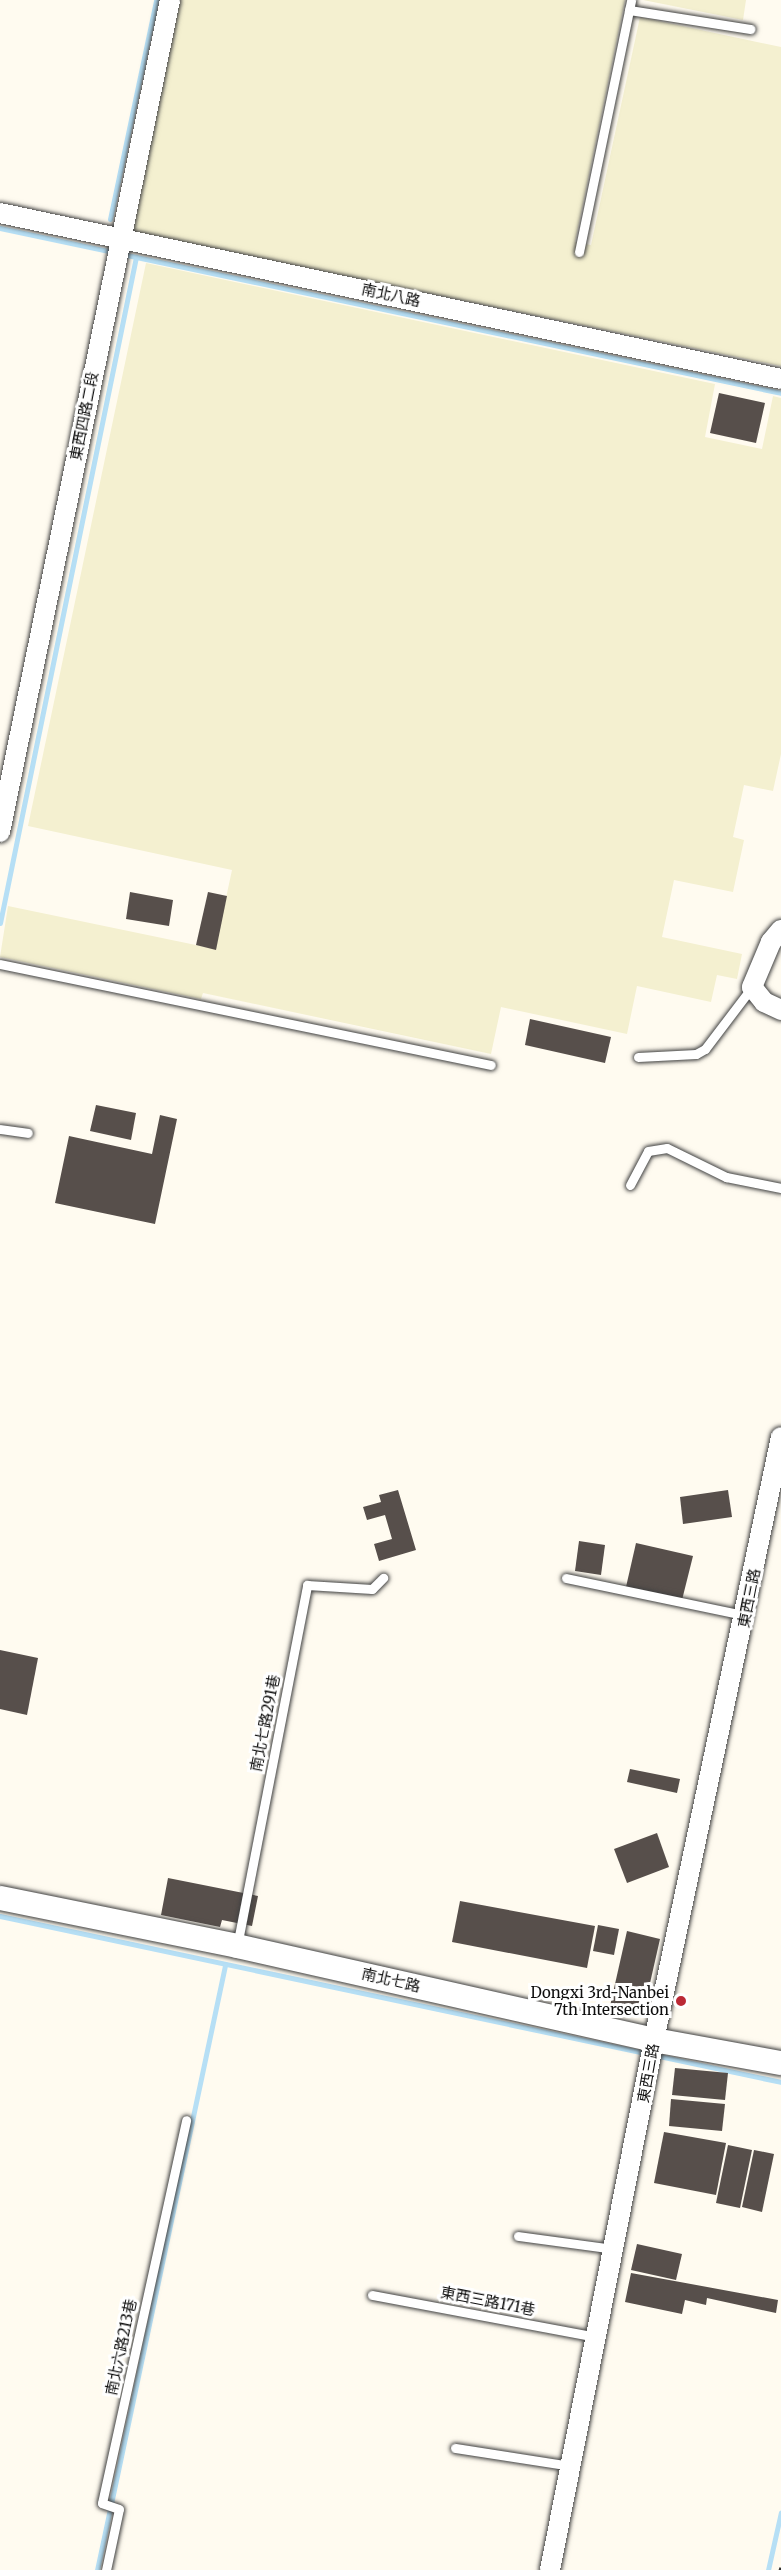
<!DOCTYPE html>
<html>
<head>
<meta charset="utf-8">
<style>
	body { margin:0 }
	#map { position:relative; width:781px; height:2570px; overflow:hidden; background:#fffbf0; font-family:Merriweather,"Noto Sans TC",serif }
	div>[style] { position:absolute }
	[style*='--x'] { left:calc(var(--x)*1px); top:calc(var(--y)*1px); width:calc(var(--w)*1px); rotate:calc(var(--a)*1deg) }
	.farmland>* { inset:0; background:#f4f0d0 }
	.stream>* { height:5px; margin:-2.5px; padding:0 2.5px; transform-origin:2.5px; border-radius:2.5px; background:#b6dff5 }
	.building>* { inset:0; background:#574f4b }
	.path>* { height:3px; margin-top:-1.5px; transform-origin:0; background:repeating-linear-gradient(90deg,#303030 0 6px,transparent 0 9px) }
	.roads { filter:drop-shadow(0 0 2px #414141) drop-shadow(0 0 2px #414141) }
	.service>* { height:9px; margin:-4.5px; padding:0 4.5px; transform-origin:4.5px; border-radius:4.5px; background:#fff }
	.minor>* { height:20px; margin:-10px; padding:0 10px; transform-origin:10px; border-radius:10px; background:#fff }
	.tertiary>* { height:24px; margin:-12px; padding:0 12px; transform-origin:12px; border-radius:12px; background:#fff }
	.dots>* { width:16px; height:16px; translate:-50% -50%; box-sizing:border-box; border:3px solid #fff; border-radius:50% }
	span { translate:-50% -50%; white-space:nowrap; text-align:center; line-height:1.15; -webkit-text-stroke:6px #fff; paint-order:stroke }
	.street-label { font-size:15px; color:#0e0e0e }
	.poi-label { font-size:15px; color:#0e0e0e }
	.right { translate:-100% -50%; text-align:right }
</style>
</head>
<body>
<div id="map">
	<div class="farmland">
		<div style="clip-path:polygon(180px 0,625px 0,575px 242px,591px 245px,640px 17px,781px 47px,781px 366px,131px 232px)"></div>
		<div style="clip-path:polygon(643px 0,746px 0,743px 20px)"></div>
		<div style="clip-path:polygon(146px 263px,715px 384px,705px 437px,762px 449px,773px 396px,781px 398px,781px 754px,773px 791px,744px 785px,733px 837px,744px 840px,733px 892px,674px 880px,662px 937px,742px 954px,737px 979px,717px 975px,711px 1002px,637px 986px,627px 1034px,501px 1007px,491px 1054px,203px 993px,201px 999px,0 957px,8px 906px,215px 949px,232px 870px,28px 826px)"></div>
	</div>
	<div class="stream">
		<div style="--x:110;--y:219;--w:224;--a:-78.1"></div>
		<div style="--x:0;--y:228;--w:116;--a:12"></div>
		<div style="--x:122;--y:254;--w:673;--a:11.91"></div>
		<div style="--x:0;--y:923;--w:680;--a:-78.46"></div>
		<div style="--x:0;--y:1916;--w:798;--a:12"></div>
		<div style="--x:97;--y:2570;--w:618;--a:-78.05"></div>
		<div style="--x:768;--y:2570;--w:59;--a:-77.4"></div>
	</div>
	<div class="building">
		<div style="clip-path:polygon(719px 393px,765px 403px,756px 443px,710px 433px)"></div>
		<div style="clip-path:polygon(130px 892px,173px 900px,169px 926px,126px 919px)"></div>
		<div style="clip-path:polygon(208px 892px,227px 896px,216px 950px,196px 945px)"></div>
		<div style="clip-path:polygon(530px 1019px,611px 1037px,605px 1063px,525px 1045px)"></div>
		<div style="clip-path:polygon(96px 1105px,136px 1113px,131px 1140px,90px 1131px)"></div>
		<div style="clip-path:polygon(160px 1115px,177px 1119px,155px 1224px,55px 1203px,69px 1136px,152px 1154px)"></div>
		<div style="clip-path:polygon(398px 1490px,416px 1550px,379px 1561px,374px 1544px,392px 1539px,385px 1515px,367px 1520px,363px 1507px,381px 1502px,379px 1495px)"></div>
		<div style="clip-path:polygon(728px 1490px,732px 1517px,683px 1524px,680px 1497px)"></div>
		<div style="clip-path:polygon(579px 1541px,605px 1545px,601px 1575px,575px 1571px)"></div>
		<div style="clip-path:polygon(636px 1543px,693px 1556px,682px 1600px,626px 1587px)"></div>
		<div style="clip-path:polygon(0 1650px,38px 1658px,27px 1715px,0 1709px)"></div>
		<div style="clip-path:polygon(630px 1769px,680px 1779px,677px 1793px,627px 1782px)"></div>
		<div style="clip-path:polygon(657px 1833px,669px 1867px,627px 1883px,614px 1849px)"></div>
		<div style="clip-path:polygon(168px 1878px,258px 1896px,252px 1926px,222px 1920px,220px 1927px,161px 1915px)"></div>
		<div style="clip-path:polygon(460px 1901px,595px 1926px,587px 1968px,452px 1942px)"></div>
		<div style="clip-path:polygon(598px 1925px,619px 1929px,614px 1955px,593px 1951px)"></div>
		<div style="clip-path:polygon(627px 1931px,660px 1939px,643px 2014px,610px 2006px)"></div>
		<div style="clip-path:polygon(675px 2068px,728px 2073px,725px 2100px,672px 2095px)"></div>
		<div style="clip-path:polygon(671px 2099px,725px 2104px,722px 2131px,669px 2126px)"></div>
		<div style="clip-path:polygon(664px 2132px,726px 2143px,716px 2195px,654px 2183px)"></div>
		<div style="clip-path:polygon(728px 2145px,752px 2150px,740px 2208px,716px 2203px)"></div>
		<div style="clip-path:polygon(754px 2150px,774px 2154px,762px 2212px,742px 2207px)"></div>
		<div style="clip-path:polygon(637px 2244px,682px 2254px,676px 2280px,631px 2270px)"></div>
		<div style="clip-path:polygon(631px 2273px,778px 2300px,776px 2313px,707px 2298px,706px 2305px,685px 2300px,682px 2314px,625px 2302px)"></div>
	</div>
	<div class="path">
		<div style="--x:780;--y:2570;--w:3;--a:-72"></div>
	</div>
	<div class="roads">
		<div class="service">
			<div style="--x:629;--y:10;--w:123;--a:8.9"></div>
			<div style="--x:579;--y:252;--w:257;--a:-78.3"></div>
			<div style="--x:0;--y:964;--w:501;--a:11.62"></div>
			<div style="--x:638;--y:1057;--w:58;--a:-3"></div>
			<div style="--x:696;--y:1054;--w:10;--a:-29"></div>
			<div style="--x:705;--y:1049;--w:78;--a:-52.8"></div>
			<div style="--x:0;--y:1129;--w:28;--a:8"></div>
			<div style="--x:630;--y:1185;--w:38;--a:-62"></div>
			<div style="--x:648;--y:1151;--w:19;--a:-9"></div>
			<div style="--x:667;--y:1148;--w:66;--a:26.2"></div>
			<div style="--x:726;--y:1177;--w:56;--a:11.3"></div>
			<div style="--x:566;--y:1578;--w:181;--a:11.8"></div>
			<div style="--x:237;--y:1946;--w:368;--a:-79"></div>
			<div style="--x:307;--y:1585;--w:65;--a:3.5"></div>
			<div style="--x:372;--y:1589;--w:16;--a:-45"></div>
			<div style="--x:518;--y:2236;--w:97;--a:7.7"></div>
			<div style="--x:372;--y:2295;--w:228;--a:10.6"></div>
			<div style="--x:455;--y:2448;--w:117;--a:8.8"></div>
			<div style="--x:106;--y:2570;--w:62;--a:-78"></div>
			<div style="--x:119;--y:2509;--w:18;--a:-161"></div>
			<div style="--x:102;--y:2503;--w:392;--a:-77.6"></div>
		</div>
		<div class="minor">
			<div style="--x:0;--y:213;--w:798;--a:12"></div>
			<div style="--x:0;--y:832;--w:849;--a:-78.45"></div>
			<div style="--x:781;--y:930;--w:16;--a:130"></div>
			<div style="--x:771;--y:942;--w:49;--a:112.9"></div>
			<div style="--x:752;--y:987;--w:19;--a:51"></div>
			<div style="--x:764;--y:1002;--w:19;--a:25"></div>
			<div style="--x:550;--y:2570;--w:540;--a:-78.9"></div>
			<div style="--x:654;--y:2040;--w:616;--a:-78.11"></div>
		</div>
		<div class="tertiary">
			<div style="--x:0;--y:1898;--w:242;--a:11.4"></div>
			<div style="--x:237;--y:1946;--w:427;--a:12.7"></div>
			<div style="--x:654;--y:2040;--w:129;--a:10.3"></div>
		</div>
	</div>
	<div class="dots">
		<div style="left:681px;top:2001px;background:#bb2935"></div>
	</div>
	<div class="street-label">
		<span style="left:391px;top:295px;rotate:12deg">南北八路</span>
		<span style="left:84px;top:416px;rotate:-79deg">東西四路二段</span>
		<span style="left:749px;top:1598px;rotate:-79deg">東西三路</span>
		<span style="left:265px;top:1723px;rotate:-79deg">南北七路291巷</span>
		<span style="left:391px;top:1980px;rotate:13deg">南北七路</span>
		<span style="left:648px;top:2073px;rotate:-80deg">東西三路</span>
		<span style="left:488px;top:2301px;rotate:11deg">東西三路171巷</span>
		<span style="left:121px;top:2347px;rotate:-78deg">南北六路213巷</span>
	</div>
	<div class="poi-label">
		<span class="right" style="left:669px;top:2001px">Dongxi 3rd-Nanbei<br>7th Intersection</span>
	</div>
</div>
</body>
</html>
